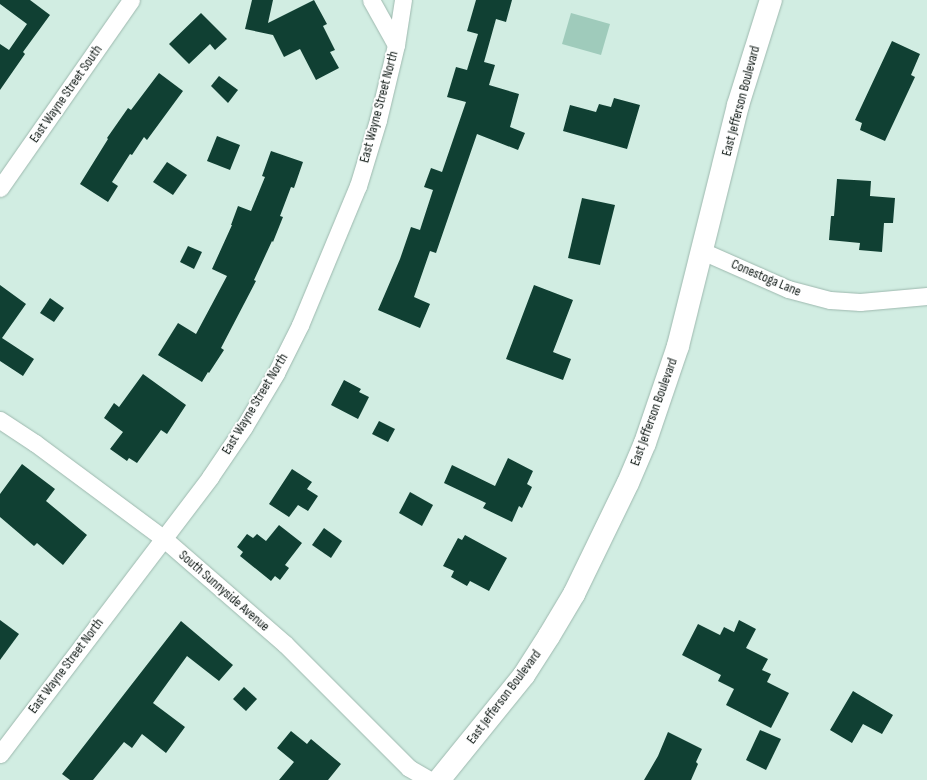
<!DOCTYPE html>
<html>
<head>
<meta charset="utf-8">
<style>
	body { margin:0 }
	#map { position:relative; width:927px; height:780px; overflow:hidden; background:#d1ede2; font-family:"Sofia Sans Condensed",sans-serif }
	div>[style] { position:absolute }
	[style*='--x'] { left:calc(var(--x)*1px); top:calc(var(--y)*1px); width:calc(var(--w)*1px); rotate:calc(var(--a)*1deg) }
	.green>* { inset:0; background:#9fcbbb }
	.building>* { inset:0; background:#104033 }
	.roads { filter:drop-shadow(0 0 1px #9db8ae) drop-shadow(0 0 1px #9db8ae) }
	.minor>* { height:17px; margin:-8.5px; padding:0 8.5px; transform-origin:8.5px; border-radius:8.5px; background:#fff }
	.tertiary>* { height:22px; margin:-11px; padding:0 11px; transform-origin:11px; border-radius:11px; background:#fff }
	span { translate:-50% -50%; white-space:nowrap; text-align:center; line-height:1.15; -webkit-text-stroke:4px #fff; paint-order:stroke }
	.street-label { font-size:14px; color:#131d19 }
</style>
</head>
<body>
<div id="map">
	<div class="green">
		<div style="clip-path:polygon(571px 13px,610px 24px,601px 55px,562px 44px)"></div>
	</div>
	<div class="building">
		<div style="clip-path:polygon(0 0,30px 0,50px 15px,23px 52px,25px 54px,0 90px,0 44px,9px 50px,27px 24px,0 4px)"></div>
		<div style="clip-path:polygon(252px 0,273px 0,268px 23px,314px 0,327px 24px,323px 26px,335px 50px,330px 52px,339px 68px,316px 80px,300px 49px,284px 57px,273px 35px,245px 29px)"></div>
		<div style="clip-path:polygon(476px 0,512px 0,506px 22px,496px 19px,484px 62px,495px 65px,489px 85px,519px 94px,510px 127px,525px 133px,518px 150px,477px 134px,436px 253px,430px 251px,414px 297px,430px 304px,420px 328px,378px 310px,400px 259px,411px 227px,420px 230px,433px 190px,424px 187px,431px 168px,442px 172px,466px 102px,447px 97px,456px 67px,467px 70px,478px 34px,467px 31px)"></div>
		<div style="clip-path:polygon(201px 13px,227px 39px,215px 50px,210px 44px,189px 64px,169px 44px)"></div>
		<div style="clip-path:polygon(892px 41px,920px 54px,911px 75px,915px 77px,885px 141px,860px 130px,862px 123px,855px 120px)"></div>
		<div style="clip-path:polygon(159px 73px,183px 91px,147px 140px,144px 137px,132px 155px,130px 154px,112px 182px,118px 186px,108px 202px,80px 184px,108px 139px,107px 138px,128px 108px,131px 110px)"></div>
		<div style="clip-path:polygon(219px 76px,238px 90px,228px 103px,211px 86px)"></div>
		<div style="clip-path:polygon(614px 98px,640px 105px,627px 149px,563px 131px,570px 105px,596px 112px,599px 104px,611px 107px)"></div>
		<div style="clip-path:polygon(217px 136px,240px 145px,230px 170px,207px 161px)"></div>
		<div style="clip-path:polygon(271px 151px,303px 162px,294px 188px,291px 187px,280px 216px,283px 217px,273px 242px,272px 241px,254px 280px,256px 281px,221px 348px,224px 350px,209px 373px,208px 372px,202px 382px,158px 355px,178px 323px,196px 334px,227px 276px,212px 269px,232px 225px,231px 225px,238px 206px,251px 211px,265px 177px,262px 176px)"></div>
		<div style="clip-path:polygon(167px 162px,187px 175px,173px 195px,153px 182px)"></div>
		<div style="clip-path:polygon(837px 179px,871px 181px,870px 196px,895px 198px,893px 223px,884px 223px,882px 252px,859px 250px,860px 243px,829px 240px,831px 216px,834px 216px)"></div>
		<div style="clip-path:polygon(582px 198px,615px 205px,600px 265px,568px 258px)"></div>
		<div style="clip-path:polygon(188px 246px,202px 252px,194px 269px,180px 262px)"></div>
		<div style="clip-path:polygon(0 285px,26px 304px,2px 338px,34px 359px,23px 376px,0 361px)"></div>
		<div style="clip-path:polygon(534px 285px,573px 300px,553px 352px,571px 359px,563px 380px,506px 359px)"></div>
		<div style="clip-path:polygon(50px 298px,64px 308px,54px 322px,40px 313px)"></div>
		<div style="clip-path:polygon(143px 374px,186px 405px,167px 434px,161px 430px,137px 463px,129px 458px,127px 461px,110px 449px,123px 432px,104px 418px,114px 403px,119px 407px)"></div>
		<div style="clip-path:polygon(344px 380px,361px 389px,359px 392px,369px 397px,358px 419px,331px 405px)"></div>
		<div style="clip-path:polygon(379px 421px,395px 429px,388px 442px,372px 434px)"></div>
		<div style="clip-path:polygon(508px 458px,533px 471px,527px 484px,532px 487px,522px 508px,519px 506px,512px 522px,483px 508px,486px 503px,444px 483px,452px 465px,495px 486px)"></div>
		<div style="clip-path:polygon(22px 464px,55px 489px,46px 501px,87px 535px,63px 565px,37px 543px,34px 546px,0 517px,0 494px)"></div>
		<div style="clip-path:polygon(292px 469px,312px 482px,307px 489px,318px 496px,308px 511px,298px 505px,289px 517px,269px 504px)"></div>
		<div style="clip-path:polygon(410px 492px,433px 505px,422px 526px,399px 513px)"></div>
		<div style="clip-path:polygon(279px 525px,302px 543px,285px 565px,289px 568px,280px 580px,275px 576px,271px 581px,240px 556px,243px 552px,237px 547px,247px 534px,253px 538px,257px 534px,266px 541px)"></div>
		<div style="clip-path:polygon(324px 528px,342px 541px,331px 558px,312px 545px)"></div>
		<div style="clip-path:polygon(465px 535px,507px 558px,489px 591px,470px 581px,467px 586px,451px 577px,454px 571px,443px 566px,458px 538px,462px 540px)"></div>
		<div style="clip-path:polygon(0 620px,19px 634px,0 660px)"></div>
		<div style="clip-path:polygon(739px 620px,756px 629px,746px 648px,768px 659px,762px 670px,771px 674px,767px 682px,789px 693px,771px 728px,726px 705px,734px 689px,718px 681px,721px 675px,682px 655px,698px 624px,720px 635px,724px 627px,734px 632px)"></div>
		<div style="clip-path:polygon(181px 621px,233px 665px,219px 681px,187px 656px,153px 703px,185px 727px,166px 753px,142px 734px,132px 748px,124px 742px,93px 780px,70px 780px,62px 774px)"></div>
		<div style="clip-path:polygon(244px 687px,257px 699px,246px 711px,233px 699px)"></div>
		<div style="clip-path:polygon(853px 691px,893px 715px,882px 734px,863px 724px,852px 743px,830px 730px)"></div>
		<div style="clip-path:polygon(760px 730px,781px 739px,766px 770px,746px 760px)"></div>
		<div style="clip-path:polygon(291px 731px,307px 744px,311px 739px,341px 764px,328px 780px,279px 780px,294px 762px,277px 748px)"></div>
		<div style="clip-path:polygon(668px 732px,702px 749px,696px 762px,698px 764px,691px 780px,644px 780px,658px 756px)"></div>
	</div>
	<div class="roads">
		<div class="minor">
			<div style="--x:371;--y:0;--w:51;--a:60.9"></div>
			<div style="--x:0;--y:188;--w:229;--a:-55.1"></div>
			<div style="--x:702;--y:251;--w:94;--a:23.8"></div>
			<div style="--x:788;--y:289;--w:43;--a:14.7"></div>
			<div style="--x:830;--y:300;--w:30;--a:4"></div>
			<div style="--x:860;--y:302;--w:67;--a:-5.1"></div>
			<div style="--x:0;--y:420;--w:42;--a:33.3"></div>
			<div style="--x:35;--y:443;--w:159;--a:36.6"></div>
			<div style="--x:163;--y:538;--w:162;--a:41"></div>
			<div style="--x:285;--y:644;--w:175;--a:45"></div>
			<div style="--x:409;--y:768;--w:24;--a:30"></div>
			<div style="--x:0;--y:754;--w:348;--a:-52.8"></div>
			<div style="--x:210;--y:477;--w:60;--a:-55.8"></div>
			<div style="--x:244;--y:427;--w:63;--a:-59.3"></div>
			<div style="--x:276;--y:373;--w:54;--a:-63.4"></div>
			<div style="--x:300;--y:325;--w:151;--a:-67.4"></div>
			<div style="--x:358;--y:186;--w:69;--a:-73.1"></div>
			<div style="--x:378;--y:120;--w:77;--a:-76.5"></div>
			<div style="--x:396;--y:45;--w:46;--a:-81.2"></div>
		</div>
		<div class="tertiary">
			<div style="--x:439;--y:780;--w:135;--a:-51"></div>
			<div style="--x:524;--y:675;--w:46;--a:-57.3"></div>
			<div style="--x:549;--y:636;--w:49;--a:-59.2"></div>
			<div style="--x:574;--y:594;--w:123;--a:-64.1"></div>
			<div style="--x:628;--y:483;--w:43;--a:-67"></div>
			<div style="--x:645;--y:443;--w:102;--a:-71.2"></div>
			<div style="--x:678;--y:346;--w:248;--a:-76"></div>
			<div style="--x:738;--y:105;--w:110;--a:-72.6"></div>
		</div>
	</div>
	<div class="street-label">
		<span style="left:66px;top:94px;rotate:-55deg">East Wayne Street South</span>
		<span style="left:741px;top:101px;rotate:-75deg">East Jefferson Boulevard</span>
		<span style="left:379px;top:107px;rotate:-75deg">East Wayne Street North</span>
		<span style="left:766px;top:278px;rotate:23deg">Conestoga Lane</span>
		<span style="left:255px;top:404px;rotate:-59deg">East Wayne Street North</span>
		<span style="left:654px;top:412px;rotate:-70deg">East Jefferson Boulevard</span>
		<span style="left:224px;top:591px;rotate:41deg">South Sunnyside Avenue</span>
		<span style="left:66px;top:666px;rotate:-53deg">East Wayne Street North</span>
		<span style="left:504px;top:697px;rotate:-53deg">East Jefferson Boulevard</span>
	</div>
</div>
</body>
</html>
